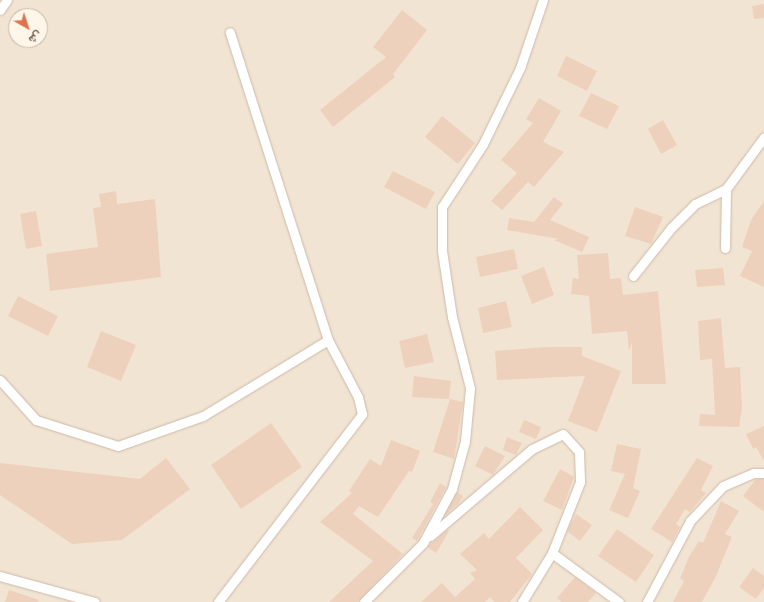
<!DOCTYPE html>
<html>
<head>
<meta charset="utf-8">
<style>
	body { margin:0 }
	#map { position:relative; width:764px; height:602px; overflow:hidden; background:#fbf2e3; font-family:Overpass,Vazirmatn,sans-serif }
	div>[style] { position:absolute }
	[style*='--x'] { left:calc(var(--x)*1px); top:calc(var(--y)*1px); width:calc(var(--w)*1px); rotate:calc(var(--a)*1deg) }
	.residential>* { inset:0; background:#f2e4d2 }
	.building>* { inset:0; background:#eed1bd }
	.roads { filter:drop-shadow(0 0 1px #cbbaab) drop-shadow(0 0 1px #cbbaab) }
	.minor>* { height:9px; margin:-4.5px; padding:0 4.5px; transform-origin:4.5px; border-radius:4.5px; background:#fff }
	span { translate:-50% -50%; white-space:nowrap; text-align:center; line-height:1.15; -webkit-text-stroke:3px #fef6e9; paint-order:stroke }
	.north { position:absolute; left:8px; top:8px; width:40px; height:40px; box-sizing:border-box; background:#fef6e9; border:1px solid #c6b7aa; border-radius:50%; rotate:141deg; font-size:11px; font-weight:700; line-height:16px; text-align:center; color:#71594b }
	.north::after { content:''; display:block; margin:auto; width:14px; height:18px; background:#dd7350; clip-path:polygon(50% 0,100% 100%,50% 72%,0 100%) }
</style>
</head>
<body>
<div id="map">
	<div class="residential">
		<div style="clip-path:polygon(evenodd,0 0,764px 0,764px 602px,0 602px,0 0,16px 16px,40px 16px,40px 40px,16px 40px,16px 16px)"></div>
	</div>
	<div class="building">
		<div style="clip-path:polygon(764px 4px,764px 18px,754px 19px,752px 6px)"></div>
		<div style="clip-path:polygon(402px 10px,427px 30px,393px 74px,395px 77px,333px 127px,320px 110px,386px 57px,373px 47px)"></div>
		<div style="clip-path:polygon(566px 56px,597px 71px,587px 91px,557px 76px)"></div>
		<div style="clip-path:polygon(591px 93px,619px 106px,607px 129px,579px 116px)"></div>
		<div style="clip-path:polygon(539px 98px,561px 111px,543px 142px,564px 152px,534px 187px,528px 182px,502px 210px,491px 201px,517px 173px,501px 160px,533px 123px,526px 119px)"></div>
		<div style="clip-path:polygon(442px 116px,475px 143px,458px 164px,425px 137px)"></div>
		<div style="clip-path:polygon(663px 120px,677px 145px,661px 154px,648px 129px)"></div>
		<div style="clip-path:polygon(393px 171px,435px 192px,426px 209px,384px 187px)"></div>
		<div style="clip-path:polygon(116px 191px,117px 204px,155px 199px,161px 277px,50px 291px,46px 254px,98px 247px,93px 208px,101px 207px,99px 194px)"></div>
		<div style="clip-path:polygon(554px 197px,563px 204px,550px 220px,589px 237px,582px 252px,554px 240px,560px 239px,507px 230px,509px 218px,534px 222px)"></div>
		<div style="clip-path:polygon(764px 201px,764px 287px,740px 276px,752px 251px,742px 247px,751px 220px)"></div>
		<div style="clip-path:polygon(635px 207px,663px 217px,651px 244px,625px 236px)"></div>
		<div style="clip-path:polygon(36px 211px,42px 246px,26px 249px,20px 214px)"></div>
		<div style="clip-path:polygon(514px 249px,518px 269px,480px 277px,476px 257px)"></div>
		<div style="clip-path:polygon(608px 253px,610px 279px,621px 278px,623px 295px,658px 291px,666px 384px,632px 384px,632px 342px,629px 351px,627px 331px,592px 334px,589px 296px,571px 294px,573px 278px,579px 279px,577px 255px)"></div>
		<div style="clip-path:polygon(544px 267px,554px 295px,532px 304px,521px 276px)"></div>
		<div style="clip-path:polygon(723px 268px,725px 285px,697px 287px,695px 270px)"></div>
		<div style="clip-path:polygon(18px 296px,58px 316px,48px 336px,8px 316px)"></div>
		<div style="clip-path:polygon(506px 301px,512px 327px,483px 333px,478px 308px)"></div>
		<div style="clip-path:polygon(721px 318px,725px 368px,740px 367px,742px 408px,739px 427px,699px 426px,700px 414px,715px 415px,712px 359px,700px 360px,698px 321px)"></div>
		<div style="clip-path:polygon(101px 331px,136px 345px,121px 381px,87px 367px)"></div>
		<div style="clip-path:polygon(427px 334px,434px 362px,405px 368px,399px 341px)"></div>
		<div style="clip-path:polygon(546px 347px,582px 347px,582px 356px,621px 371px,597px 432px,568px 421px,585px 376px,497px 380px,495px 351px)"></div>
		<div style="clip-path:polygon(414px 376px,451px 381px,449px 399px,412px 397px)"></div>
		<div style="clip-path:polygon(450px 399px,463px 402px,454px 459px,433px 452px)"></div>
		<div style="clip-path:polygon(524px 420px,541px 427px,536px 439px,519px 432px)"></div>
		<div style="clip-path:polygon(271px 423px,302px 467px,241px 509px,211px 465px)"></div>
		<div style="clip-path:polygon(764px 426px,764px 461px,756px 447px,753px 449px,746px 434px)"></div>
		<div style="clip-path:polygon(507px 437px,522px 443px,516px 455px,503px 450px)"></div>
		<div style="clip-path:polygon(391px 440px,420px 451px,412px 472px,409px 471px,378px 517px,359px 506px,353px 514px,403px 554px,358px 602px,329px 602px,373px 561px,320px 522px,352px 493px,349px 491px,370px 459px,381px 466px)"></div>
		<div style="clip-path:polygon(617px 444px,641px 449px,633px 488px,640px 491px,628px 518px,609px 510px,625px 474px,611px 471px)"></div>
		<div style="clip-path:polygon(485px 446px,505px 456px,493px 475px,475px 466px)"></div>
		<div style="clip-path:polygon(166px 458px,190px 489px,122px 540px,72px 544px,0 495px,0 463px,140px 479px)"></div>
		<div style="clip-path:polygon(697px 458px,713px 466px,701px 490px,706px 493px,690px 512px,685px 509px,676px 524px,680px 527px,672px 542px,651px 529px)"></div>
		<div style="clip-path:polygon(560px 469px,574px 477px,562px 510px,543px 501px)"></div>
		<div style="clip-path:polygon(756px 479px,764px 479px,764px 512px,743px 496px)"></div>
		<div style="clip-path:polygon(440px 483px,446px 487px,417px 541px,412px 538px,433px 504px,430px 502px)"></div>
		<div style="clip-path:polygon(457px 492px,463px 496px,459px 503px,444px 516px)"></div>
		<div style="clip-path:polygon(721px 501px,739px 511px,725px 534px,732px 537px,716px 576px,702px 602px,673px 602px,684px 581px,680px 578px,689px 557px,699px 541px,703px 543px)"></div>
		<div style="clip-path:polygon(520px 507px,543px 530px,516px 558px,532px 574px,510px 602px,494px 602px,490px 597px,485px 602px,421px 602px,442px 583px,455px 597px,475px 579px,470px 573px,477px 570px,460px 554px,484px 533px,489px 539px)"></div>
		<div style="clip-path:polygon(576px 514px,592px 525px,580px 541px,567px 531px)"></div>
		<div style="clip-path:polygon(617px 529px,654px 555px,636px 582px,598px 556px)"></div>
		<div style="clip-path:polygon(447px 530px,449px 531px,436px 553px,427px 547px)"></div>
		<div style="clip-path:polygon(753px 568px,764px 576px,764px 588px,756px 599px,739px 587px)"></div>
		<div style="clip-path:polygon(575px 577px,596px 593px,588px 602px,562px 602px,557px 598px)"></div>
		<div style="clip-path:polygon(9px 590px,39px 600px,38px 602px,5px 602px)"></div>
	</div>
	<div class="roads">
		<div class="minor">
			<div style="--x:0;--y:10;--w:12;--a:-55"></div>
			<div style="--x:725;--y:248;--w:59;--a:-89"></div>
			<div style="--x:633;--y:276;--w:61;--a:-51.6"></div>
			<div style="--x:671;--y:228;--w:34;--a:-45"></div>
			<div style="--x:695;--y:204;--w:34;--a:-26"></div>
			<div style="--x:726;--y:189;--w:64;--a:-53.8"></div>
			<div style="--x:0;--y:380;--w:54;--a:48"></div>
			<div style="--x:36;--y:420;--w:86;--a:17.6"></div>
			<div style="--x:118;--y:446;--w:90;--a:-19.4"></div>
			<div style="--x:203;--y:416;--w:146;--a:-31.3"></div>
			<div style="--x:430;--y:536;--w:134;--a:-40.5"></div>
			<div style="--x:532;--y:449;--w:34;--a:-26"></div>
			<div style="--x:563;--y:434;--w:24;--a:48"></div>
			<div style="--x:579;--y:452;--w:30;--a:88"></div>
			<div style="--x:580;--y:482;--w:76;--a:111.5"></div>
			<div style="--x:552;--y:553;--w:57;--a:121.5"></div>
			<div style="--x:552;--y:553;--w:83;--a:36.2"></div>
			<div style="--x:0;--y:576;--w:98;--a:15.3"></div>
			<div style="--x:218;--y:602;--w:237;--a:-52.5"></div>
			<div style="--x:362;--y:414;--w:17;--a:-103"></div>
			<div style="--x:358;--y:397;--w:64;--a:-117.8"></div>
			<div style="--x:328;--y:340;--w:323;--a:-107.7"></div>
			<div style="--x:364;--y:602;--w:83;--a:-45"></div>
			<div style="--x:423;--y:543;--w:61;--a:-61.8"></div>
			<div style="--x:452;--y:489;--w:50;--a:-74.8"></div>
			<div style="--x:465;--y:441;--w:53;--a:-84.6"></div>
			<div style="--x:470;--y:388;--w:73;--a:-104.2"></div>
			<div style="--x:452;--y:317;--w:67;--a:-98.6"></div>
			<div style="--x:442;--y:251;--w:44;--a:-90"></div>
			<div style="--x:442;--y:207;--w:75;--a:-56.9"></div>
			<div style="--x:483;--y:144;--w:85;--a:-64"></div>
			<div style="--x:520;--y:68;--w:72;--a:-71.3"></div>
			<div style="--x:647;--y:602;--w:92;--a:-62"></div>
			<div style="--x:690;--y:521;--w:48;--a:-46.7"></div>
			<div style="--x:723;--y:486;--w:34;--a:-23"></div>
			<div style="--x:754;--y:473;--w:10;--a:0"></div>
		</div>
	</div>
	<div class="north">ش</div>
</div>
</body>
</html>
